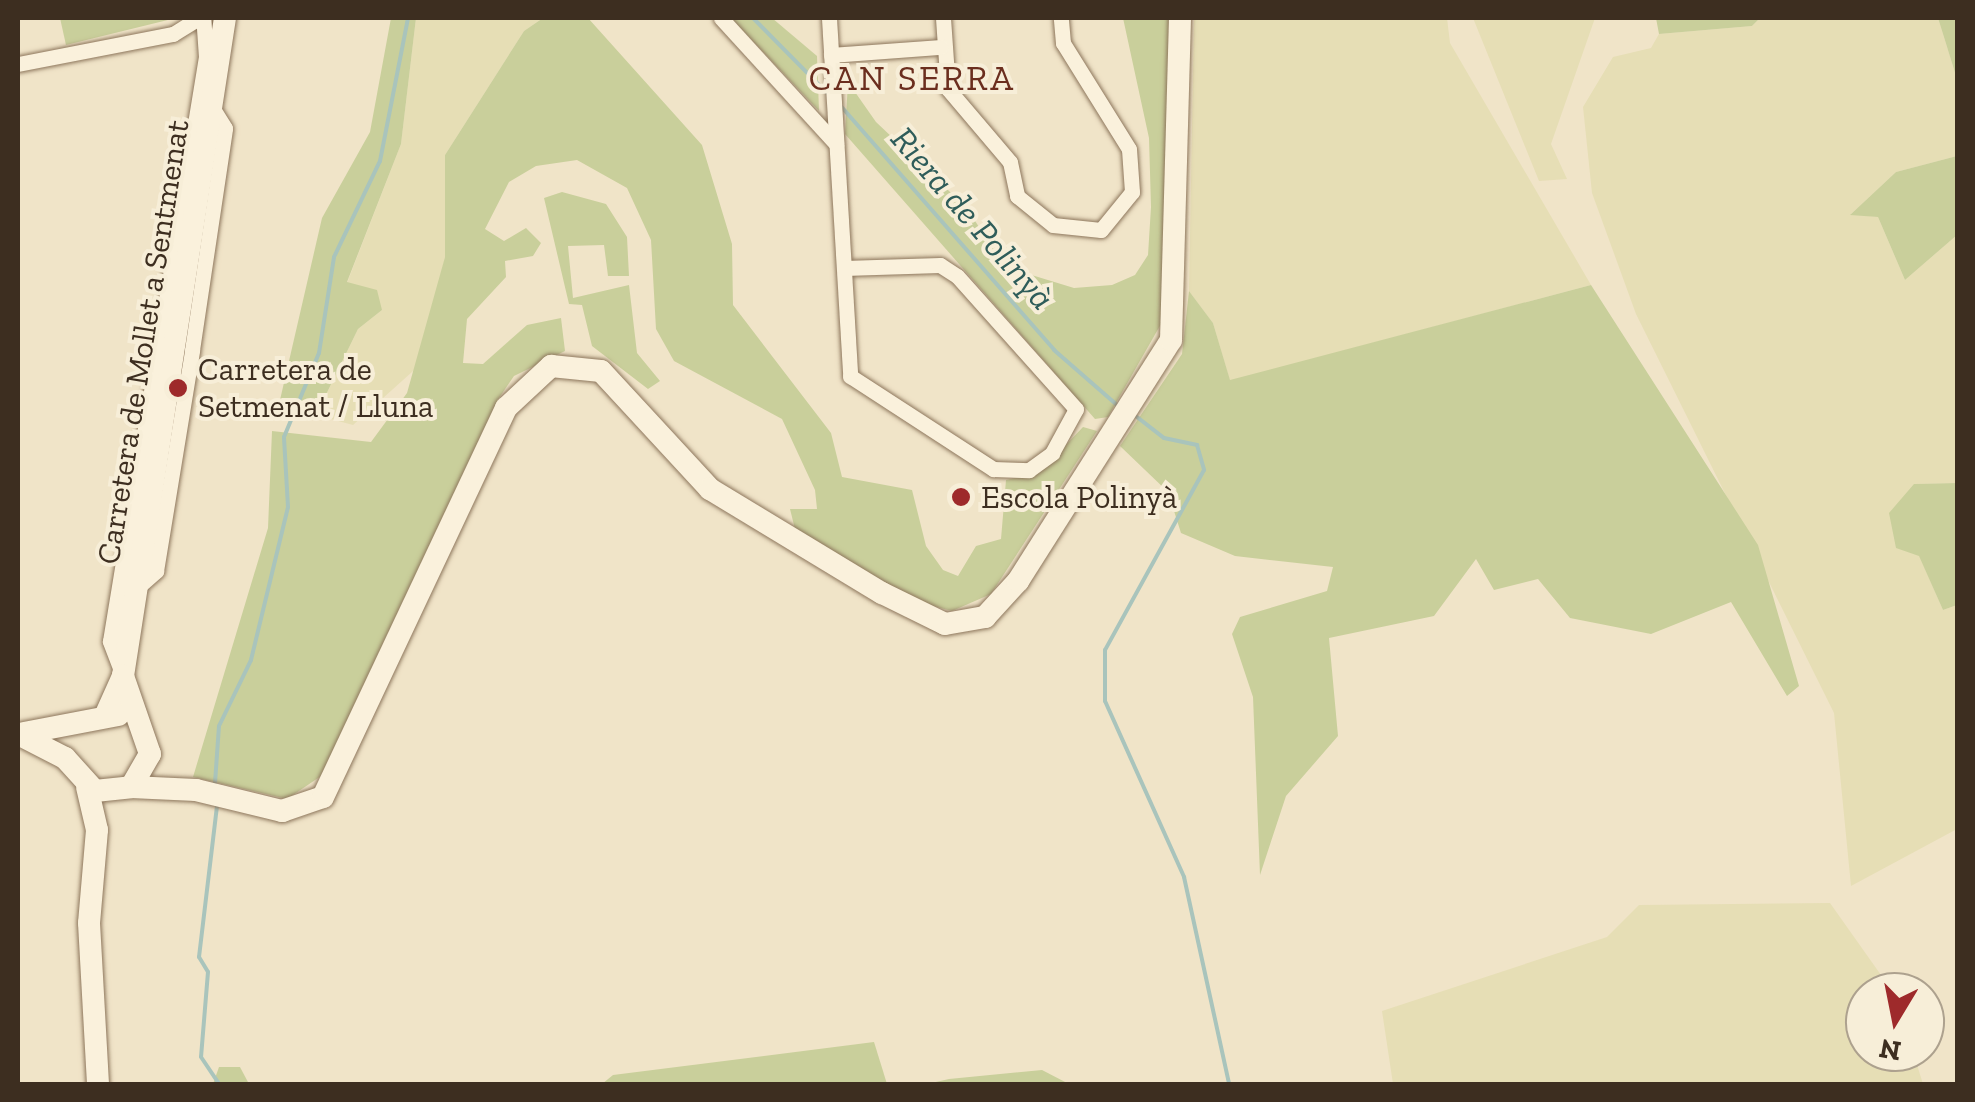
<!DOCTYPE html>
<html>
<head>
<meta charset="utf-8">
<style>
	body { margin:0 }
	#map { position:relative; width:1975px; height:1102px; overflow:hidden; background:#f0e4c8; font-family:"Zilla Slab",serif }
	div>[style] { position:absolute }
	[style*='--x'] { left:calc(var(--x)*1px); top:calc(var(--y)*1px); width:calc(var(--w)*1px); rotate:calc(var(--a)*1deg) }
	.farmland>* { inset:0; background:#e6deb5 }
	.green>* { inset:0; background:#c9cf9b }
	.stream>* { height:4px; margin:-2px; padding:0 2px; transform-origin:2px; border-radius:2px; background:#a9c4bc }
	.roads { filter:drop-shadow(0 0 2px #8d765c) drop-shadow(0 0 2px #8d765c) }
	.street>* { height:15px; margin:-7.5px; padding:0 7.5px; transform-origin:7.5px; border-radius:7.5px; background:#faf1dc }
	.secondary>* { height:22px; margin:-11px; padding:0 11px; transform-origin:11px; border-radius:11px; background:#faf1dc }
	.dots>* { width:28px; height:28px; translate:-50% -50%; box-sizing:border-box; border:5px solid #f7eed8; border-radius:50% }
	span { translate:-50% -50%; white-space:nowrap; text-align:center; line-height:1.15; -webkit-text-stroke:8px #f7eed8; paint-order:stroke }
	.street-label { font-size:32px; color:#3d2e20 }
	.poi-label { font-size:32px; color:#3d2e20 }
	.left { translate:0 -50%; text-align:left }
	.neighbourhood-label { font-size:35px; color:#6b2e1e; letter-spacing:2.5px }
	.water-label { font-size:35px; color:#2f5d5a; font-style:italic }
	.frame { position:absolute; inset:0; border:20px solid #3d2e20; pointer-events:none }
	.north { position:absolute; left:1845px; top:972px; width:100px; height:100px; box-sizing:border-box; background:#f7eed8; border:2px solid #ada18e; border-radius:50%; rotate:190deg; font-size:28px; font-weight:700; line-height:40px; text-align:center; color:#3d2e20 }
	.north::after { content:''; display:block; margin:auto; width:35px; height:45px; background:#9e2a2b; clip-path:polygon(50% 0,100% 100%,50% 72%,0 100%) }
</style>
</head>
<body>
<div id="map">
	<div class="farmland">
		<div style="clip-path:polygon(416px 18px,543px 18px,524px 31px,445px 155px,445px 257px,422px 363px,353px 425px,316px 415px,358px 329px,382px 310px,347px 283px,401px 144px)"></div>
		<div style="clip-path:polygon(1194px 18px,1447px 18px,1450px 43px,1591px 285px,1230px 381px,1213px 323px,1189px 291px)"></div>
		<div style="clip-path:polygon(1473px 18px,1595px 18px,1551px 144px,1567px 179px,1539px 181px)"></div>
		<div style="clip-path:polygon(1760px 18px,1938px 18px,1957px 79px,1957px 156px,1896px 172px,1851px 214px,1878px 217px,1905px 280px,1957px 235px,1957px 483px,1914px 484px,1919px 555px,1943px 610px,1957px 605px,1957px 829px,1851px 886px,1834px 713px,1636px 314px,1592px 193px,1583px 107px,1613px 57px,1651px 48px,1659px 34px,1752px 26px)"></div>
		<div style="clip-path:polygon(1830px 903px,1893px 992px,1865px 992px,1865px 1052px,1913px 1052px,1923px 1084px,1393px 1084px,1382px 1011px,1607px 937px,1639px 905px)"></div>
	</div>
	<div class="green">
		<div style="clip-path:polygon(60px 18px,176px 18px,66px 45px)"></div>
		<div style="clip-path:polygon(391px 18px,416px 18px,401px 144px,347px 282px,377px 290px,382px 310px,358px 329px,316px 415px,277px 413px,322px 218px,370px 132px)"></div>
		<div style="clip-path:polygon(543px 18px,588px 18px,702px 145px,732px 244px,733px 305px,831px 433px,842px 477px,912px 490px,926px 546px,943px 570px,958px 576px,976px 546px,1001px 539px,1006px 480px,1040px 472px,1083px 427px,1097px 431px,991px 594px,952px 611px,918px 602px,795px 529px,790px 509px,817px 509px,815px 490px,782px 419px,674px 361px,656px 329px,651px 240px,627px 188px,577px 160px,536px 166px,509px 182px,485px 229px,504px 241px,526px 228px,541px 243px,533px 256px,505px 261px,506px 277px,467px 319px,463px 363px,483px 364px,527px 325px,561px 318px,565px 351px,514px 376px,499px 398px,327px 772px,287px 799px,193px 777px,268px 528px,272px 431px,371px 442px,407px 393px,445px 257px,445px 155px,524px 31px)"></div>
		<div style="clip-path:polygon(731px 18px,772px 18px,817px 56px,819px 111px)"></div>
		<div style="clip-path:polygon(1123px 18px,1174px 18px,1165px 317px,1108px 417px,1095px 419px,845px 134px,848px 82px,876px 122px,966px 207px,1005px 267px,1074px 288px,1112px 285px,1135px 275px,1148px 255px,1151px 207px,1149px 138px)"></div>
		<div style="clip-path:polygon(1656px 18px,1760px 18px,1752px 26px,1659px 34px)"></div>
		<div style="clip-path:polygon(1938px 18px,1957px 18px,1957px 79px)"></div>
		<div style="clip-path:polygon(1957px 156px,1957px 235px,1905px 280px,1878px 217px,1850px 215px,1896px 172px)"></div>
		<div style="clip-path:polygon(562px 192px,606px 204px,627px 237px,629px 276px,608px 276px,604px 245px,568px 246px,573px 298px,629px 285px,637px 353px,660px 381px,648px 389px,592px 346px,582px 305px,569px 304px,544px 198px)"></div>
		<div style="clip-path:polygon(1591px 285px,1758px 545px,1799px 686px,1787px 696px,1731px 602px,1651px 634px,1570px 618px,1538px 579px,1494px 590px,1476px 559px,1434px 616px,1329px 638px,1338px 736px,1286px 796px,1260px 875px,1253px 697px,1232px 634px,1240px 617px,1327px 591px,1333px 567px,1235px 556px,1181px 533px,1168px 492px,1120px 446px,1182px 354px,1189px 291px,1213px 323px,1230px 380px)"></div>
		<div style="clip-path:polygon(1957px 483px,1957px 605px,1943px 610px,1919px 556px,1896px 548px,1889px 513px,1914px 484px)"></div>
		<div style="clip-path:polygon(874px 1042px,887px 1084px,602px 1084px,613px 1075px)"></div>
		<div style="clip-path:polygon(219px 1067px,240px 1067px,249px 1084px,213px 1084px)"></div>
		<div style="clip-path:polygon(1042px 1070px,1069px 1084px,927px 1084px,949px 1079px)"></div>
	</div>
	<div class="stream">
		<div style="--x:753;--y:18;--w:107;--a:45.4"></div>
		<div style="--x:839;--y:104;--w:327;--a:48.8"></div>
		<div style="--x:1054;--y:350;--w:84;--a:41.1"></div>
		<div style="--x:1137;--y:417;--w:34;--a:38"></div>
		<div style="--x:1164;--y:438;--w:34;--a:12"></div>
		<div style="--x:1197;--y:445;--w:26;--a:74"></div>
		<div style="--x:1204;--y:470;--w:205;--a:118.8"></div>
		<div style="--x:1105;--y:650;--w:51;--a:90"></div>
		<div style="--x:1105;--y:701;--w:193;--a:65.8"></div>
		<div style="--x:1184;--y:877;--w:212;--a:77.7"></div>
		<div style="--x:215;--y:783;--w:57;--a:-86"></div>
		<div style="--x:219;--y:726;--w:73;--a:-64.1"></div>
		<div style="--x:251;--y:660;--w:157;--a:-76.4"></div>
		<div style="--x:288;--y:507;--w:70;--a:-93.3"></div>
		<div style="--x:284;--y:437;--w:91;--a:-67.4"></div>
		<div style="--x:319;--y:353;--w:97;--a:-81.1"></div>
		<div style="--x:334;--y:257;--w:106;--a:-64.4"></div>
		<div style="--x:380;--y:161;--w:146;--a:-78.9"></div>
		<div style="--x:217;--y:806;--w:152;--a:96.8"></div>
		<div style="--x:199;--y:957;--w:17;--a:59"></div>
		<div style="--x:208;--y:972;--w:85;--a:94.7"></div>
		<div style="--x:201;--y:1057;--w:32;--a:56"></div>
	</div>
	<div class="roads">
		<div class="street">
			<div style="--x:721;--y:18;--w:171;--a:47.6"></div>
			<div style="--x:829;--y:18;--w:359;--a:86.6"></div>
			<div style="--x:850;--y:376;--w:171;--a:33"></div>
			<div style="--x:993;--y:469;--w:36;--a:2"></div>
			<div style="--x:1029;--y:470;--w:29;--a:-36"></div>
			<div style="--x:1052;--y:453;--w:50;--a:-61.4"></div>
			<div style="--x:1076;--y:409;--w:178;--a:-131.8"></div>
			<div style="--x:957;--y:276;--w:20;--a:-147"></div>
			<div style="--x:940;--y:265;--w:96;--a:178.2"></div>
			<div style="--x:943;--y:18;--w:71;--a:86"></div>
			<div style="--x:948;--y:89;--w:96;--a:49.7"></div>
			<div style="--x:1010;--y:162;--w:35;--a:78"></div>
			<div style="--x:1017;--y:196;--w:46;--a:38.9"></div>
			<div style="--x:1053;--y:225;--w:48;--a:5.9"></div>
			<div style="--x:1101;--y:230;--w:49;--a:-50.8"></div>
			<div style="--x:1132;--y:192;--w:43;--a:-94"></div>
			<div style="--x:1129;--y:149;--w:125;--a:-121.9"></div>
			<div style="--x:1063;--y:43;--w:25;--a:-95"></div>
			<div style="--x:831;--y:55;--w:110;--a:-4.2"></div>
			<div style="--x:18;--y:64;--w:158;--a:-11"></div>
			<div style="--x:173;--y:34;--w:31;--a:-32"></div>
			<div style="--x:139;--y:586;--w:23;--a:-41"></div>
			<div style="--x:156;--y:571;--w:224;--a:-80.7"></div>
			<div style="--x:192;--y:350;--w:224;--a:-81.5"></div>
			<div style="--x:225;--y:128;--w:26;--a:-122"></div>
			<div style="--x:122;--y:673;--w:34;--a:-111"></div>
			<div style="--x:110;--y:641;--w:592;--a:-80.67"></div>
			<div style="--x:206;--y:57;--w:39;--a:-94"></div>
		</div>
		<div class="secondary">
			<div style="--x:106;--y:714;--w:42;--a:-65.9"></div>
			<div style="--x:123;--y:676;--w:666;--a:-81.19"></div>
			<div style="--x:24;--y:733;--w:96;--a:-10.8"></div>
			<div style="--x:18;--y:734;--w:53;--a:27.1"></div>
			<div style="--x:65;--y:758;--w:45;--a:47.7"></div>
			<div style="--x:95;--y:791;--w:36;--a:-6"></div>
			<div style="--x:131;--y:787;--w:38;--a:-60"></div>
			<div style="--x:150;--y:754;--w:83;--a:-109.1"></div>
			<div style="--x:87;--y:787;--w:44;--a:76.9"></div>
			<div style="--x:97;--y:830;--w:93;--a:94.9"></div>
			<div style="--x:89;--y:923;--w:161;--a:86.8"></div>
			<div style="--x:131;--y:787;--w:65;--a:2.6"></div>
			<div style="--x:196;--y:790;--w:89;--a:13.7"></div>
			<div style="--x:282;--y:811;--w:43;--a:-18.9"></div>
			<div style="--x:323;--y:797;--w:430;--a:-64.8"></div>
			<div style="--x:506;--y:408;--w:62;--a:-43"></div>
			<div style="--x:551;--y:366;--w:50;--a:5.7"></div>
			<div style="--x:601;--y:371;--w:161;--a:47.3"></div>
			<div style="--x:710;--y:489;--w:201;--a:31.2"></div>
			<div style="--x:882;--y:593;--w:70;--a:26.2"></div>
			<div style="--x:945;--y:624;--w:41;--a:-9.9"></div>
			<div style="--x:985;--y:617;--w:49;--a:-47.5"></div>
			<div style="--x:1018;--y:581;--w:285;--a:-57.6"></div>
			<div style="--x:1171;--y:340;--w:322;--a:-88.4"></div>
		</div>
	</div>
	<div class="dots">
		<div style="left:178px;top:388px;background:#9e2a2b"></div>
		<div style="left:961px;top:497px;background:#9e2a2b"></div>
	</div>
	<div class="street-label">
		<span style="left:143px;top:342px;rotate:-81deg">Carretera de Mollet a Sentmenat</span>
	</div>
	<div class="poi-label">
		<span class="left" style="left:198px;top:388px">Carretera de<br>Setmenat / Lluna</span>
		<span class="left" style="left:981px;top:497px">Escola Polinyà</span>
	</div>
	<div class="neighbourhood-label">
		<span style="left:912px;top:78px">CAN SERRA</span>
	</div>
	<div class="water-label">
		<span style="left:973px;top:218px;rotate:49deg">Riera de Polinyà</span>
	</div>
	<div class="frame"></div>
	<div class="north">N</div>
</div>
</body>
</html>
